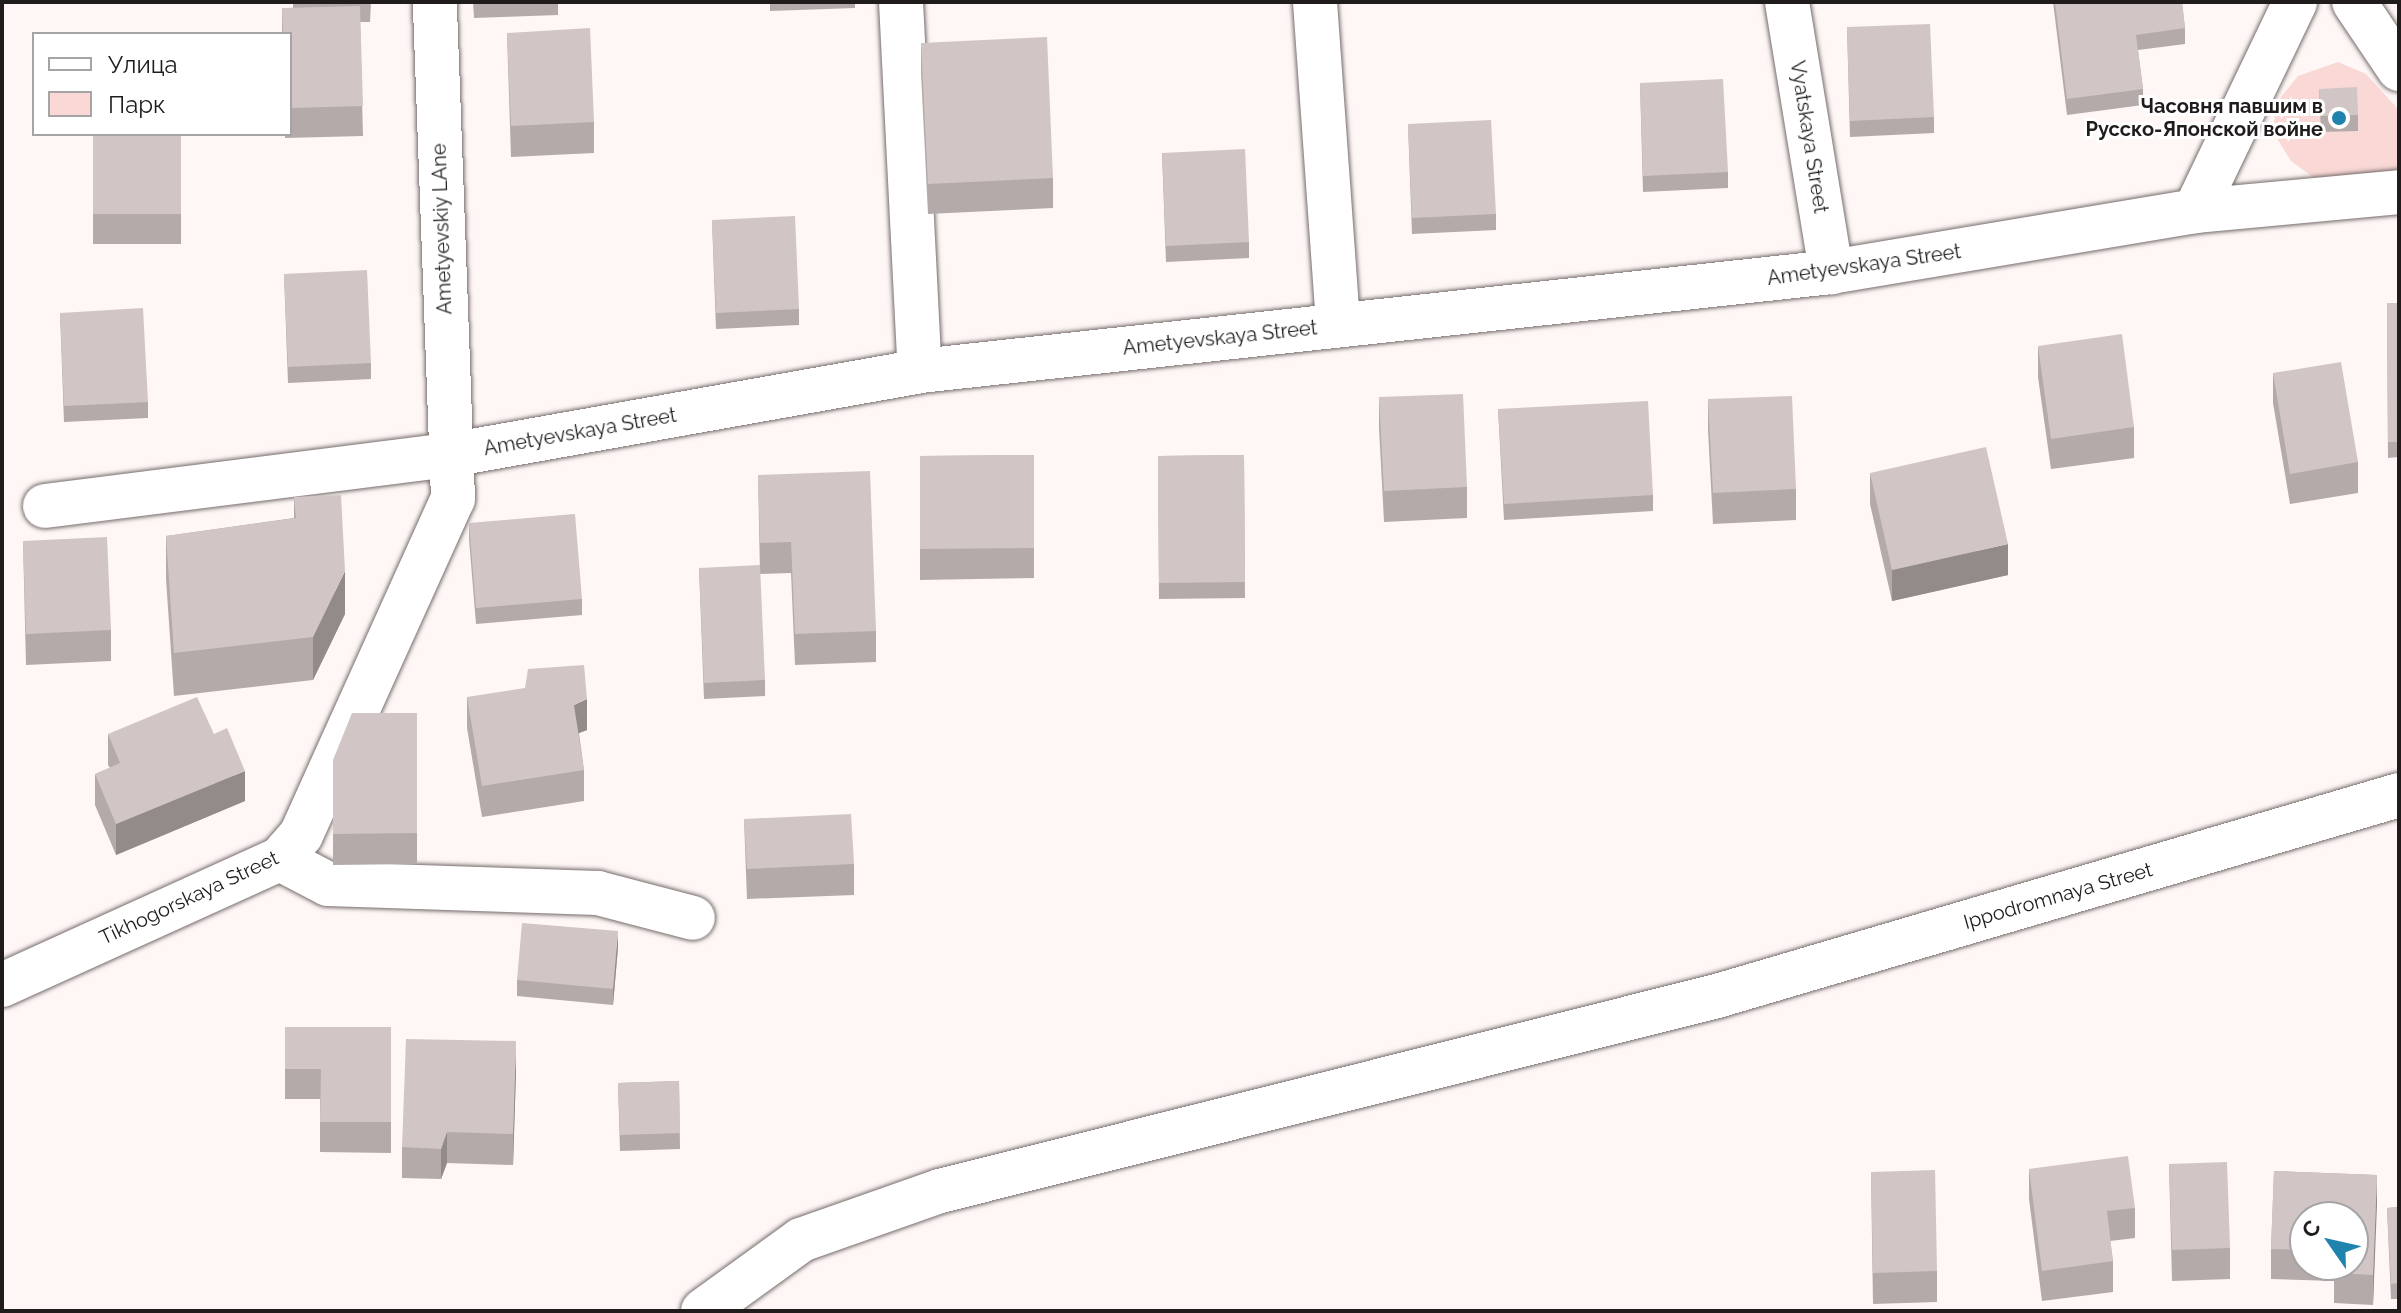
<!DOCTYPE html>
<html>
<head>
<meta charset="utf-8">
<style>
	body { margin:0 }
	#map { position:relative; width:2401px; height:1313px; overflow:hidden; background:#fef7f6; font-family:Raleway,sans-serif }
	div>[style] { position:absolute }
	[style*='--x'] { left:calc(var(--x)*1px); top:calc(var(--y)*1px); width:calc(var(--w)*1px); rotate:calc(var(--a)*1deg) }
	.green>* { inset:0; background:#f9d8d6 }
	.roads { filter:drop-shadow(0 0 2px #766c6c) drop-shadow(0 0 2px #766c6c) }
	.minor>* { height:44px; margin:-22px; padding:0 22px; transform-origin:22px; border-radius:22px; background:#fff }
	.wall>* { inset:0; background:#b4aaa9 }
	.shaded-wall>* { inset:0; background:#928b8a }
	.building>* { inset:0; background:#d1c6c5 }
	.dots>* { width:22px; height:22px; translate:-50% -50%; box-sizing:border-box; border:4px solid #fff; border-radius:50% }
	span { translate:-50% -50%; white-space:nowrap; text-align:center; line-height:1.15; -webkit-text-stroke:6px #fff; paint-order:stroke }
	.poi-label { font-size:20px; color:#201c1c; font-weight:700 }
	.right { translate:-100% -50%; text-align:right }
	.street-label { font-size:20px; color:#201c1c }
	.frame { position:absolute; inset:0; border:4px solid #201c1c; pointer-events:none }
	.legend { position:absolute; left:32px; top:32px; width:260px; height:104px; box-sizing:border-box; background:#fff; border:2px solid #a6a4a4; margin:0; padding:10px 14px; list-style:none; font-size:24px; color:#201c1c }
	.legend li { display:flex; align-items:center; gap:16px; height:40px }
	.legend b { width:40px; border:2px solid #a6a4a4 }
	.north { position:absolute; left:2289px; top:1201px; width:80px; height:80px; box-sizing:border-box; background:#fff; border:2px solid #a6a4a4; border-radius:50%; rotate:304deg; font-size:22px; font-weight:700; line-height:32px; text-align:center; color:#201c1c }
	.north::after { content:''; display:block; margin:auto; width:28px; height:36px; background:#2083ae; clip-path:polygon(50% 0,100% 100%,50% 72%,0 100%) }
</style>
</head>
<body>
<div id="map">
	<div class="green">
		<div style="clip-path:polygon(2338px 62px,2366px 74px,2399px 110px,2397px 170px,2368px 178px,2317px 180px,2291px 161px,2278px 140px,2274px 121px,2281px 97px,2298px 76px)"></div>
	</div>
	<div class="roads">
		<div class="minor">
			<div style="--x:901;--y:2;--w:369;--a:87.1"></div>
			<div style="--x:1315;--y:2;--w:324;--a:85.9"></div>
			<div style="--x:1787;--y:2;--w:274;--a:80.7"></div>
			<div style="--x:2354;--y:2;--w:81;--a:56.1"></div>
			<div style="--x:2195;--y:211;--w:232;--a:-64.4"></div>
			<div style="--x:45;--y:506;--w:408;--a:-7.2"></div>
			<div style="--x:450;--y:455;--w:477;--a:-10.1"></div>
			<div style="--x:920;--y:371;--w:916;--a:-6.2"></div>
			<div style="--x:1831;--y:272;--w:369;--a:-9.5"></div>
			<div style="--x:2195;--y:211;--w:205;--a:-5.3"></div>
			<div style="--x:280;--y:859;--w:54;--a:27.5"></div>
			<div style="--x:328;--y:884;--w:270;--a:1.9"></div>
			<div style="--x:598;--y:893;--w:98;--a:14.7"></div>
			<div style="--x:2;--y:985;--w:305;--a:-24.4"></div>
			<div style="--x:280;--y:859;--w:32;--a:-49"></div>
			<div style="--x:301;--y:835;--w:369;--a:-65.7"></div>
			<div style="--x:453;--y:499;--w:497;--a:-92.1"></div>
			<div style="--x:703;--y:1311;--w:121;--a:-35.9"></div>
			<div style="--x:801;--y:1240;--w:147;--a:-19.4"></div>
			<div style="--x:940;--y:1191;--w:801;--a:-14.09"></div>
			<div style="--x:1717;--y:996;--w:711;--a:-16.42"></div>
		</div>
	</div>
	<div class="wall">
		<div style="clip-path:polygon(293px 2px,371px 2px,370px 22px,360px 22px,363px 136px,285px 138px,285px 134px,290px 134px,290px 34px,282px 34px,282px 8px,293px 8px)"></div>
		<div style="clip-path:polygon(473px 2px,558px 2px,558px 15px,474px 18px)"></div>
		<div style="clip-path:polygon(770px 2px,855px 2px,855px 8px,770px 11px)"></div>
		<div style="clip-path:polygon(2053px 2px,2182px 2px,2185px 28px,2185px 44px,2138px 50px,2143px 89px,2143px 105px,2067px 115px)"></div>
		<div style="clip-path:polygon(1847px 27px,1934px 117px,1934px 133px,1850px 137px)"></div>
		<div style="clip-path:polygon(507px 33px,594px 122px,594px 153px,511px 157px)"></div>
		<div style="clip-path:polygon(921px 43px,1053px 178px,1053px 208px,928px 214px,921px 73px)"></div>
		<div style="clip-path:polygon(1640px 83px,1728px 172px,1728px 188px,1643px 192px)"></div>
		<div style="clip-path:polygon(2319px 89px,2358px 115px,2358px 131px,2321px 132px)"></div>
		<div style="clip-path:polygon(1408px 124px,1496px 214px,1496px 230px,1412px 234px)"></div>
		<div style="clip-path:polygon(93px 134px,181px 134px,181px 244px,93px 244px)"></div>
		<div style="clip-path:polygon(1162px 153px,1249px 242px,1249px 258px,1166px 262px)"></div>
		<div style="clip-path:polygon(712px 220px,799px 309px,799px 325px,716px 329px)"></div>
		<div style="clip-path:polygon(284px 274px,371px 363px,371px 379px,288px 383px)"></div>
		<div style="clip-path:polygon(2387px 303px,2399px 303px,2399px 457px,2388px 458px)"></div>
		<div style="clip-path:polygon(60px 313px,148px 402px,148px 418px,64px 422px)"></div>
		<div style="clip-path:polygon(2038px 346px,2134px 427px,2134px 458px,2051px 469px,2038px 377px)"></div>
		<div style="clip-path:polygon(2273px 373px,2358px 462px,2358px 493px,2290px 504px,2273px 403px)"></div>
		<div style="clip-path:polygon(1379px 397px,1467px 487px,1467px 518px,1384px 522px,1379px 428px)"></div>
		<div style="clip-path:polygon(1708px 399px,1796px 489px,1796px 520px,1713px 524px,1708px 430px)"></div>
		<div style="clip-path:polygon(1498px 409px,1653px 495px,1653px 511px,1504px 520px)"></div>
		<div style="clip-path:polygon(1034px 455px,1034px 578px,920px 580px,920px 456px)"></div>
		<div style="clip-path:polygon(1244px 455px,1245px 598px,1159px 599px,1158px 456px)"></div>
		<div style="clip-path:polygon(1870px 473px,2008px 575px,1892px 601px,1870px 504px)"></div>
		<div style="clip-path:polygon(758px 475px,876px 631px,876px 662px,795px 665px,791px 573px,760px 574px)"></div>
		<div style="clip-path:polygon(294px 497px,345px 614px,313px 680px,174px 696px,166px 579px,166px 536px,294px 518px)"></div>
		<div style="clip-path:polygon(469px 523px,582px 599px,582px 615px,476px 624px,469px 539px)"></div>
		<div style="clip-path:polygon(23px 541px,111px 630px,111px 661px,26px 665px)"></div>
		<div style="clip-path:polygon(699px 568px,765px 680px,765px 696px,704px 699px)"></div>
		<div style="clip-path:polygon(467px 697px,587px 730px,579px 733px,584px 770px,584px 801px,482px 817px,467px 728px)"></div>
		<div style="clip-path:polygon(417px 713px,417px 864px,333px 865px,333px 760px)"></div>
		<div style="clip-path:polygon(108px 734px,214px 734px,245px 801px,116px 855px,95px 805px,95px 774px,110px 768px,108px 765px)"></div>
		<div style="clip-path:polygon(744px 819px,854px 864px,854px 895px,747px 899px)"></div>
		<div style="clip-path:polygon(618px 947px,613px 1005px,517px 996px,517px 980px)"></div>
		<div style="clip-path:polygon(285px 1027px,391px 1027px,391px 1153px,320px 1152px,320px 1099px,285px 1099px)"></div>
		<div style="clip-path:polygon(516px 1072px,513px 1165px,447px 1163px,441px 1179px,402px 1178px,402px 1147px)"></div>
		<div style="clip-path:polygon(679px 1081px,680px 1149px,620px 1151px,618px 1083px)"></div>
		<div style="clip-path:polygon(2169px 1164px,2230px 1248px,2230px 1279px,2172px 1281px)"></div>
		<div style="clip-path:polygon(2029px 1169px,2135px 1208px,2135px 1238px,2110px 1241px,2113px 1261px,2113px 1292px,2042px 1301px,2029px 1199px)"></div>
		<div style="clip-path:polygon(evenodd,2274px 1171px,2377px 1175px,2373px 1305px,2334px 1303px,2334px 1281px,2271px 1279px,2271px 1249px,2274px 1171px,2305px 1217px,2353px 1217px,2353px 1265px,2305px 1265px,2305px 1217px)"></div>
		<div style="clip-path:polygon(1871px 1172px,1937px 1271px,1937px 1302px,1873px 1304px)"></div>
		<div style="clip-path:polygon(2399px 1207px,2399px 1299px,2391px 1299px,2387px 1208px)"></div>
	</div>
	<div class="shaded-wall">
		<div style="clip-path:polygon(2008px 544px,2008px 575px,1892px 601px,1892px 570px)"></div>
		<div style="clip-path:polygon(345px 571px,345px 614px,313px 680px,313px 637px)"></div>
		<div style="clip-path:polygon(587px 699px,587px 730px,574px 735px,574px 705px)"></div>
		<div style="clip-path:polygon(245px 771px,245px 801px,116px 855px,116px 824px)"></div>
		<div style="clip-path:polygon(618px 931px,618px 947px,613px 1005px,613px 989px)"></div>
		<div style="clip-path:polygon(516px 1041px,516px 1072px,513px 1165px,513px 1134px)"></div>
		<div style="clip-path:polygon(447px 1132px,447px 1163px,441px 1179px,441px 1149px)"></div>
		<div style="clip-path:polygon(2377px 1175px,2377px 1205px,2373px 1305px,2373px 1275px)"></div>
	</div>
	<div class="building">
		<div style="clip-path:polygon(2055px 2px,2182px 2px,2185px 28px,2136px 35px,2143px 89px,2067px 99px)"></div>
		<div style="clip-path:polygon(360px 6px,363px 106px,290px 108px,290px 34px,283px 34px,282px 8px)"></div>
		<div style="clip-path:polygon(1930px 24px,1934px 117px,1850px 121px,1847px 27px)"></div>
		<div style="clip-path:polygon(590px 28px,594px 122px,511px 126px,507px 33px)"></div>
		<div style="clip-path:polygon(1047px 37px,1053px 178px,928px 184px,921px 43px)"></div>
		<div style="clip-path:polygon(1723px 79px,1728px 172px,1643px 176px,1640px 83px)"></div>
		<div style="clip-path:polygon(2357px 87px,2358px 115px,2321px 116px,2319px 89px)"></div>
		<div style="clip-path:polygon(1491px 120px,1496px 214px,1412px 218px,1408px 124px)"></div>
		<div style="clip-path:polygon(93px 134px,181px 134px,181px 214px,93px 214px)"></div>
		<div style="clip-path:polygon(1245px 149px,1249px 242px,1166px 246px,1162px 153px)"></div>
		<div style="clip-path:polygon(795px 216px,799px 309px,716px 313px,712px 220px)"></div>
		<div style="clip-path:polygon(367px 270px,371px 363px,288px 367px,284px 274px)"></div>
		<div style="clip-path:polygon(2387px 303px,2399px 303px,2399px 442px,2388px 442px)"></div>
		<div style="clip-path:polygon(143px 308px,148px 402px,64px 406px,60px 313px)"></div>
		<div style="clip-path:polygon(2122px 334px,2134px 427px,2051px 439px,2038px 346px)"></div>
		<div style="clip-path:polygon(2341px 362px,2358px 462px,2290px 474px,2273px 373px)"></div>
		<div style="clip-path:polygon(1463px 394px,1467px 487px,1384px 491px,1379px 397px)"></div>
		<div style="clip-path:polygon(1792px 396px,1796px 489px,1713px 493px,1708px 399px)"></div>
		<div style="clip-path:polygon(1648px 401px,1653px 495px,1504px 504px,1498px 409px)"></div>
		<div style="clip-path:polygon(1986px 447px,2008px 544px,1892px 570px,1870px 473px)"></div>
		<div style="clip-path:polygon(1034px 455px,1034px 548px,920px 549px,920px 456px)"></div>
		<div style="clip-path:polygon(1244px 455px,1245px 582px,1159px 583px,1158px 456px)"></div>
		<div style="clip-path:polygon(870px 471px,876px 631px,795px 634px,791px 542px,760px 543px,758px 475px)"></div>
		<div style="clip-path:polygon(341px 495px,345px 571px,313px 637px,174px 653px,166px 536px,296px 518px,294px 497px)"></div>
		<div style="clip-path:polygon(575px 514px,582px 599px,476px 608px,469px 523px)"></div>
		<div style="clip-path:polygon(107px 537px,111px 630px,26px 634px,23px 541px)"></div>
		<div style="clip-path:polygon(760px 565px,765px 680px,704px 683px,699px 568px)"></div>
		<div style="clip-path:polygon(584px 665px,587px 699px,574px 705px,584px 770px,482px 786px,467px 697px,525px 688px,528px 669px)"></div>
		<div style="clip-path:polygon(197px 697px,214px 734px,227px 728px,245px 771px,116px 824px,95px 774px,120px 763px,108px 734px)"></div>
		<div style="clip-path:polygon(352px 713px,417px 713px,417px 833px,333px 834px,333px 760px)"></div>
		<div style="clip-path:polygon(851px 814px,854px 864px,747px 869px,744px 819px)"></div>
		<div style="clip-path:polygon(522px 923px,618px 931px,613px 989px,517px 980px)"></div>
		<div style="clip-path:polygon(285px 1027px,391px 1027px,391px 1122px,320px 1122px,321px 1069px,285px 1069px)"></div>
		<div style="clip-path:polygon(406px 1039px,516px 1041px,513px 1134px,447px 1132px,441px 1149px,402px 1147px)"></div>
		<div style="clip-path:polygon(679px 1081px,680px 1133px,620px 1135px,618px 1083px)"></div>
		<div style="clip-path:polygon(2128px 1156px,2135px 1208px,2107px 1211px,2113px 1261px,2042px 1271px,2029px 1169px)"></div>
		<div style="clip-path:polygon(2227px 1162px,2230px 1248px,2172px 1250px,2169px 1164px)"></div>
		<div style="clip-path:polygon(1935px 1170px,1937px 1271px,1873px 1273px,1871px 1172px)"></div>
		<div style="clip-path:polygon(2274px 1171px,2377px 1175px,2373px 1275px,2334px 1273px,2334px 1265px,2353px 1265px,2353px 1217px,2305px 1217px,2305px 1250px,2271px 1249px)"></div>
		<div style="clip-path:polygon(2399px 1207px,2399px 1283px,2391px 1284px,2387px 1208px)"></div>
	</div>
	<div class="dots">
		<div style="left:2339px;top:118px;background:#2083ae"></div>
	</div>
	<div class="poi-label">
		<span class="right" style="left:2323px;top:118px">Часовня павшим в<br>Русско-Японской войне</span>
	</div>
	<div class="street-label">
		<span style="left:1809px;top:137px;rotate:81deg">Vyatskaya Street</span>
		<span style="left:442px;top:229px;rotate:-92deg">Ametyevskiy LAne</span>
		<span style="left:1864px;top:265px;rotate:-8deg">Ametyevskaya Street</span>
		<span style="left:1220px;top:338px;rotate:-6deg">Ametyevskaya Street</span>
		<span style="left:580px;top:432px;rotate:-10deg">Ametyevskaya Street</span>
		<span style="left:2058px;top:896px;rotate:-16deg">Ippodromnaya Street</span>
		<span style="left:189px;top:898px;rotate:-25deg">Tikhogorskaya Street</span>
	</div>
	<div class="frame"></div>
	<ul class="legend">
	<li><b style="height:10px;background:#fff"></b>Улица</li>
	<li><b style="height:22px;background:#f9d8d6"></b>Парк</li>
	</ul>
	<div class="north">С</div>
</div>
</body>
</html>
